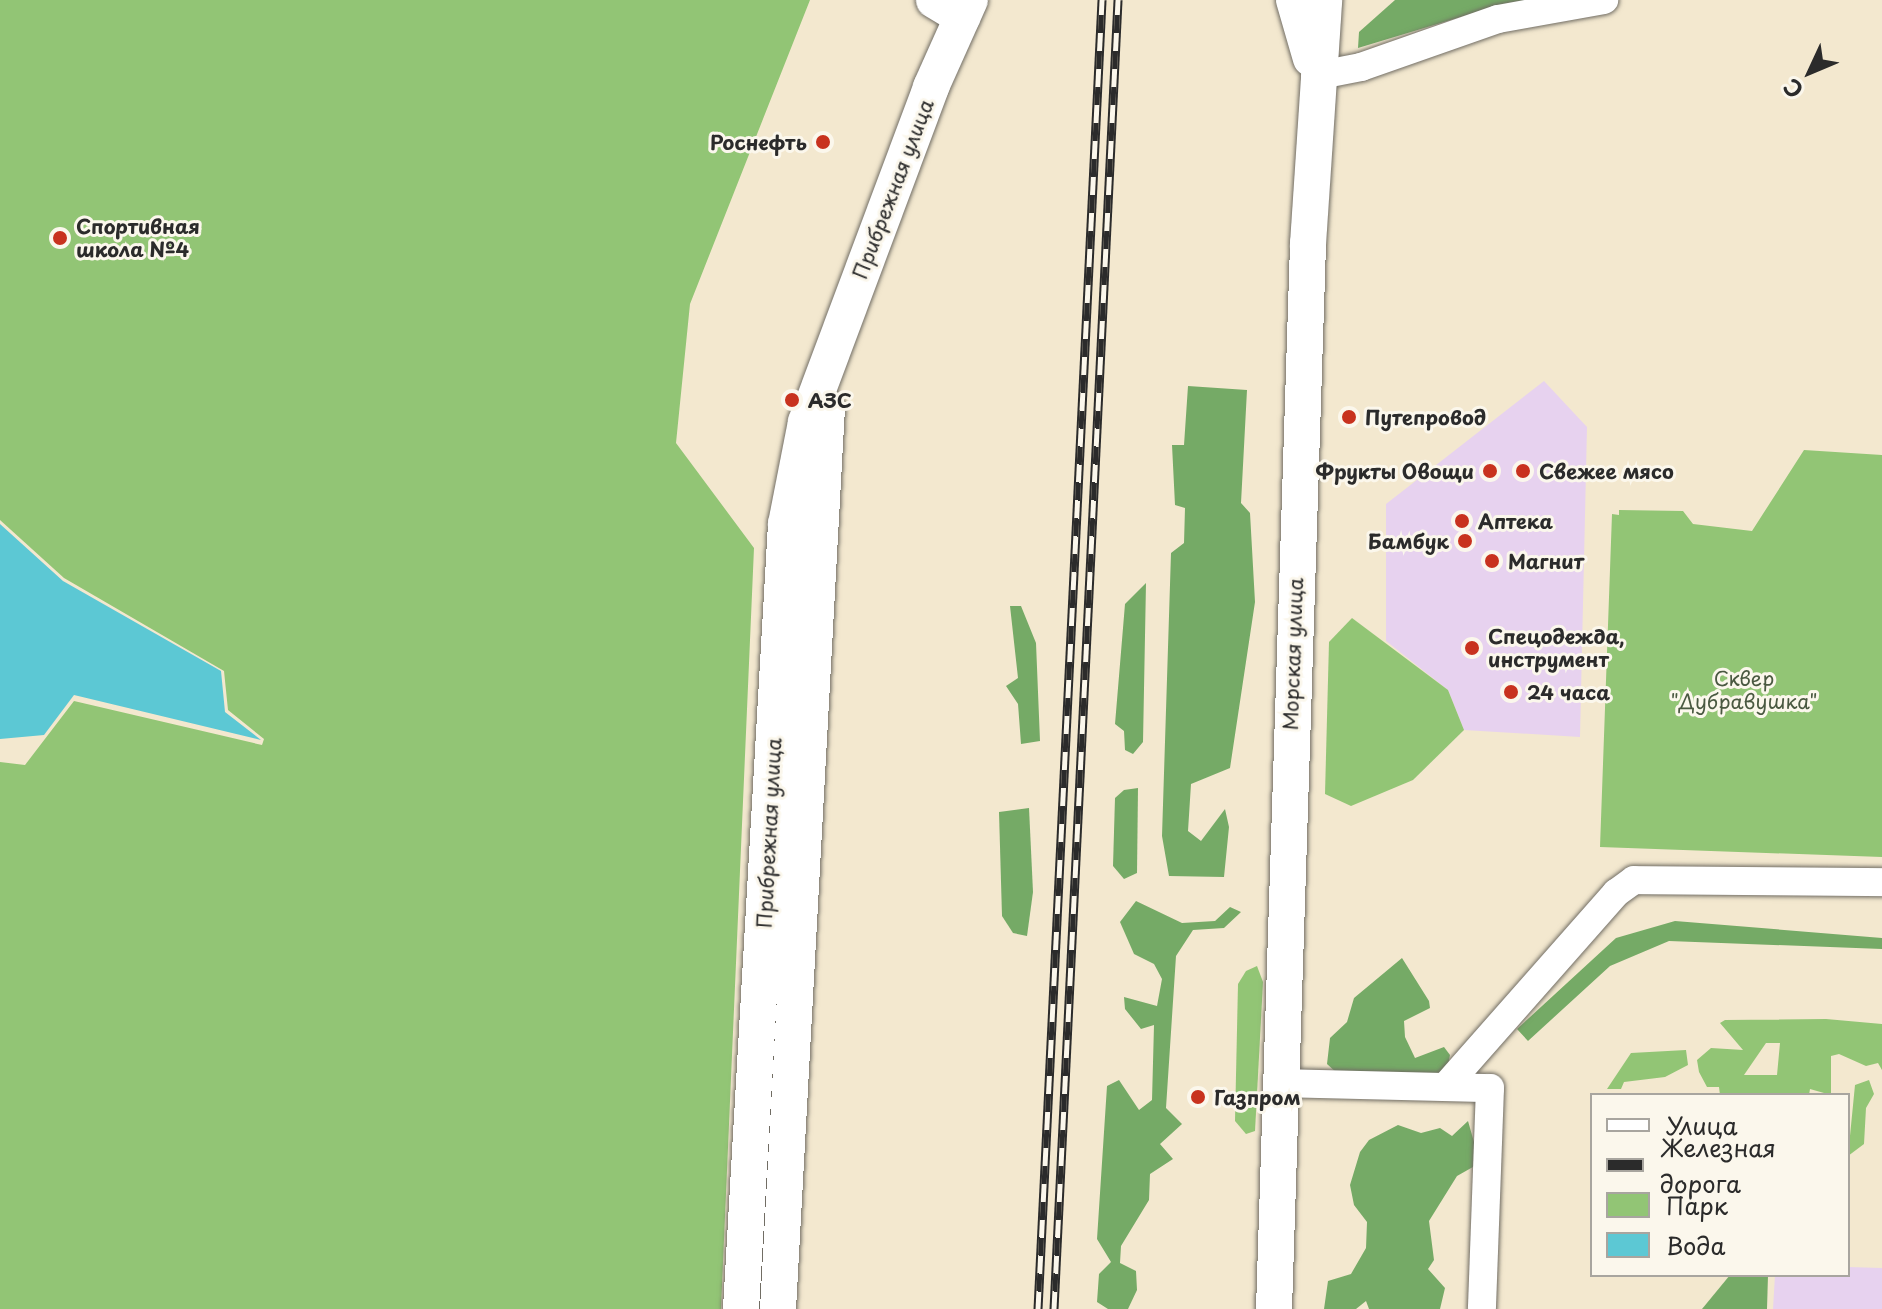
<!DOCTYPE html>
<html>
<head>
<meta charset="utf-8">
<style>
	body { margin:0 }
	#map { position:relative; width:1882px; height:1309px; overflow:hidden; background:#f3e8cf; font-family:"Playpen Sans",sans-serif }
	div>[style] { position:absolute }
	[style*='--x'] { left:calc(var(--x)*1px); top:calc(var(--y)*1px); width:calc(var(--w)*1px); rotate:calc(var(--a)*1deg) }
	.built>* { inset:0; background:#e7d2ef }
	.green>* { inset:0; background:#92c575 }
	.forest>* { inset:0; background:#75aa66 }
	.water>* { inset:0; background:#5cc8d4 }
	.roads { filter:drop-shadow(0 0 2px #716d64) drop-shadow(0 0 2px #716d64) }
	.minor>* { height:28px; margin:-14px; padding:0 14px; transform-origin:14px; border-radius:14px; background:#fff }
	.major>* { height:36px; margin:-18px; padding:0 18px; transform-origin:18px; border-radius:18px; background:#fff }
	.rail>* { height:9px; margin-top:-4.5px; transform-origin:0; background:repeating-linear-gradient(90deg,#fbf7ec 0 18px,#2b2b2b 0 36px); box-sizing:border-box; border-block:2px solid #2b2b2b }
	.dots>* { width:22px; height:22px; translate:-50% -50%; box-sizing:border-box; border:4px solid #fbf7ec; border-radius:50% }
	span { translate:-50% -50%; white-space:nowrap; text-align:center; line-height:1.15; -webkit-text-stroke:6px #fbf7ec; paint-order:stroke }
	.poi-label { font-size:20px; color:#2b2b2b; font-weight:700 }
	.right { translate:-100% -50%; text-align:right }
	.left { translate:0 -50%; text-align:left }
	.street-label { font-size:20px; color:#2b2b2b }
	.park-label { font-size:20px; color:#4a5941 }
	.legend { position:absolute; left:1590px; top:1093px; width:260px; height:184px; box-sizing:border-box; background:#fbf7ec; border:2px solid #a8a59f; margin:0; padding:10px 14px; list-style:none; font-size:24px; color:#2b2b2b }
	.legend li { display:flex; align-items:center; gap:16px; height:40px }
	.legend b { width:40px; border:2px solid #a8a59f }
	.north { position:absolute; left:1770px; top:32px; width:80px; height:80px; -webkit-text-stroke:6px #fbf7ec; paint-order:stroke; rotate:226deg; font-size:22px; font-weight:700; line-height:32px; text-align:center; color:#2b2b2b }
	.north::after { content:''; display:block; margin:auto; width:28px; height:36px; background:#2b2b2b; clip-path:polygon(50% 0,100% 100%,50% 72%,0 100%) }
</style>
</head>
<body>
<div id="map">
	<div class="built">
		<div style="clip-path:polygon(1544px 381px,1587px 427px,1580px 737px,1464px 730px,1448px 690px,1386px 641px,1386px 504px)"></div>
		<div style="clip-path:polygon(1848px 1267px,1882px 1268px,1882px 1309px,1773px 1309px,1775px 1275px,1848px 1275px)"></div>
	</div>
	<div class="green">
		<div style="clip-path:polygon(0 0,810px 0,690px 304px,676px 443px,754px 548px,721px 1309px,0 1309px,0 762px,25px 765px,74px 701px,262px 745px,264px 739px,228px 710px,224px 671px,64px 578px,0 520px)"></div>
		<div style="clip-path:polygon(1804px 450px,1882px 455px,1882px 857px,1600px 847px,1612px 514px,1619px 515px,1619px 510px,1683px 511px,1693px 524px,1752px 531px)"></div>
		<div style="clip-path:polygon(1352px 618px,1448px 690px,1464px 730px,1413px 780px,1351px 806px,1325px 794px,1329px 642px)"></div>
		<div style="clip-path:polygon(1257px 966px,1263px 982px,1255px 1131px,1246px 1134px,1235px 1121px,1238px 984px,1246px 971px)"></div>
		<div style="clip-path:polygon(evenodd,1826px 1019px,1882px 1024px,1882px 1070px,1878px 1063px,1866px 1066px,1839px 1054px,1831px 1056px,1831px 1095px,1810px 1089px,1809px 1095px,1720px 1095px,1719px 1087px,1707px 1087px,1699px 1072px,1697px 1060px,1711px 1048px,1743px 1050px,1720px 1023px,1725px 1020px,1826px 1019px,1766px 1043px,1780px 1043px,1777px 1075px,1744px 1075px,1766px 1043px)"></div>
		<div style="clip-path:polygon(1686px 1050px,1688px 1065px,1665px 1077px,1624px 1082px,1621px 1089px,1607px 1089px,1631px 1053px)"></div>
		<div style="clip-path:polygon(1869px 1080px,1874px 1094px,1866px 1108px,1864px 1144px,1848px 1156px,1855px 1085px)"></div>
	</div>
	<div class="forest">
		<div style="clip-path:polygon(1395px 0,1541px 0,1497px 6px,1358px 48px,1359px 32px)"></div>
		<div style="clip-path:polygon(1188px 386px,1247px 390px,1241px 503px,1250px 513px,1255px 602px,1230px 768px,1191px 784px,1188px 831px,1201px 841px,1225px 809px,1229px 827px,1224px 877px,1169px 876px,1162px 836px,1171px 553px,1184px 543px,1185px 508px,1175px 505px,1172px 445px,1184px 445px)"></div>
		<div style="clip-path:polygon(1146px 583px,1143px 742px,1133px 754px,1125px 750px,1124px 731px,1115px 724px,1125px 604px)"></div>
		<div style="clip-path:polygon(1010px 606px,1021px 606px,1036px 643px,1040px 741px,1021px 744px,1018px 704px,1006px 686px,1018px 678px)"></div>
		<div style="clip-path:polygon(1138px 788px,1137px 873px,1124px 879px,1113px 866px,1115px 798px,1124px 790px)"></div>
		<div style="clip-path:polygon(1029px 808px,1033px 892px,1027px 936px,1013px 933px,1002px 916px,999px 812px)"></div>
		<div style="clip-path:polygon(1136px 901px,1182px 923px,1215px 921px,1230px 907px,1241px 912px,1224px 928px,1193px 930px,1176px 956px,1166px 1108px,1182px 1124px,1160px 1144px,1173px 1159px,1150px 1174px,1149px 1200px,1121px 1246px,1120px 1263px,1136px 1271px,1137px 1290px,1128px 1309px,1108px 1309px,1097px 1302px,1099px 1274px,1111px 1262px,1097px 1239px,1107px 1086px,1119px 1080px,1139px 1110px,1152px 1100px,1154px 1025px,1141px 1029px,1125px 1009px,1124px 997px,1157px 1006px,1162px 979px,1154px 964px,1134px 954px,1120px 922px)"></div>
		<div style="clip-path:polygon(1675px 921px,1882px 938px,1882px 949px,1669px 941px,1610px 966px,1528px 1041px,1517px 1029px,1616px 938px)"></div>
		<div style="clip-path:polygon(1402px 958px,1429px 1001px,1430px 1008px,1404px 1021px,1405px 1037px,1415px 1058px,1444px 1047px,1450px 1055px,1445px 1081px,1338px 1074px,1327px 1064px,1330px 1038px,1347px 1022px,1354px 998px)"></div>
		<div style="clip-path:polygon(1468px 1121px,1480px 1163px,1457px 1176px,1429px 1221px,1434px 1260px,1428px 1269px,1445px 1288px,1440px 1309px,1369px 1309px,1366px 1301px,1356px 1309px,1324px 1309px,1328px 1281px,1351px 1274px,1366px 1248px,1367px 1222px,1354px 1205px,1350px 1185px,1360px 1152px,1369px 1140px,1398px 1125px,1421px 1133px,1440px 1128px,1452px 1136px)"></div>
		<div style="clip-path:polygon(1730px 1275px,1768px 1275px,1767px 1309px,1702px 1309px)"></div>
	</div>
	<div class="water">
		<div style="clip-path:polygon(0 524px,63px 581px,221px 671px,225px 712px,261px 740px,74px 695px,44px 735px,0 739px)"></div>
	</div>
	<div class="roads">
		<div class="minor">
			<div style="--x:1315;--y:76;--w:47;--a:-11.1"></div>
			<div style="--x:1361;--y:67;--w:145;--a:-19.3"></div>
			<div style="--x:1498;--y:19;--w:108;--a:-10.2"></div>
			<div style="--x:1282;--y:1083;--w:208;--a:1.4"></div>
			<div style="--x:1490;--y:1088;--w:221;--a:92.1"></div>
			<div style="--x:1445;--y:1087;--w:259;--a:-48.6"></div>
			<div style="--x:1616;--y:893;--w:22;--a:-36"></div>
			<div style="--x:1634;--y:880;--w:248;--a:0.5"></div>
		</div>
		<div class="major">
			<div style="--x:934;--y:0;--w:33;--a:31"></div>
			<div style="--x:1294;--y:0;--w:61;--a:73.9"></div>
			<div style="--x:741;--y:1309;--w:786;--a:-86.72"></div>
			<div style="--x:786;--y:524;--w:104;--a:-78.9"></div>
			<div style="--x:806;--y:422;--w:358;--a:-69.5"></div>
			<div style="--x:931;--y:87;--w:95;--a:-65.9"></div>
			<div style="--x:778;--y:1309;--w:902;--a:-86.89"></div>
			<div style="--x:1274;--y:1309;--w:1066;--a:-88.17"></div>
			<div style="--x:1308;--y:244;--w:245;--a:-86.2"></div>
		</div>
	</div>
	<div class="rail">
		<div style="--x:1038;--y:1309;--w:1311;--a:-87.2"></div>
		<div style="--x:1054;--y:1309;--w:1311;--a:-87.2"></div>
	</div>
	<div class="dots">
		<div style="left:823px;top:142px;background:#c8321e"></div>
		<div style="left:60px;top:238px;background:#c8321e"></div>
		<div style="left:792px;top:400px;background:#c8321e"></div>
		<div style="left:1349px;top:417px;background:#c8321e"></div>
		<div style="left:1490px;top:471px;background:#c8321e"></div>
		<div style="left:1523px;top:471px;background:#c8321e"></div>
		<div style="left:1462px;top:521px;background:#c8321e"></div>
		<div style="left:1465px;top:541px;background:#c8321e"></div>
		<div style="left:1492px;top:561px;background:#c8321e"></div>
		<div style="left:1472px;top:648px;background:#c8321e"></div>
		<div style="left:1511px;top:692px;background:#c8321e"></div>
		<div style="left:1198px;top:1097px;background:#c8321e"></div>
	</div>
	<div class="poi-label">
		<span class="right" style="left:807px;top:142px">Роснефть</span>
		<span class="left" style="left:76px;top:238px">Спортивная<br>школа №4</span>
		<span class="left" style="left:808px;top:400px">АЗС</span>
		<span class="left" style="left:1365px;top:417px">Путепровод</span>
		<span class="right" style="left:1474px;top:471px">Фрукты Овощи</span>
		<span class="left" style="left:1539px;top:471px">Свежее мясо</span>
		<span class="left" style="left:1478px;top:521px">Аптека</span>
		<span class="right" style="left:1449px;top:541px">Бамбук</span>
		<span class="left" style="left:1508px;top:561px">Магнит</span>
		<span class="left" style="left:1488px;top:648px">Спецодежда,<br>инструмент</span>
		<span class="left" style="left:1527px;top:692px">24 часа</span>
		<span class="left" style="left:1214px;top:1097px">Газпром</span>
	</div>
	<div class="street-label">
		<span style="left:893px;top:189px;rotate:-69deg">Прибрежная улица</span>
		<span style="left:1293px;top:654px;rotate:-88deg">Морская улица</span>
		<span style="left:769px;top:833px;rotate:-87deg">Прибрежная улица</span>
	</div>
	<div class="park-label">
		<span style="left:1744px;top:690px">Сквер<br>"Дубравушка"</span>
	</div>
	<ul class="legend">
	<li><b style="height:10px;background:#fff"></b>Улица</li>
	<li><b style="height:10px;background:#2b2b2b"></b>Железная дорога</li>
	<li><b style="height:22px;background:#92c575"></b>Парк</li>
	<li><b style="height:22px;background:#5cc8d4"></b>Вода</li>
	</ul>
	<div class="north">С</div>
</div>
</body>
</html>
